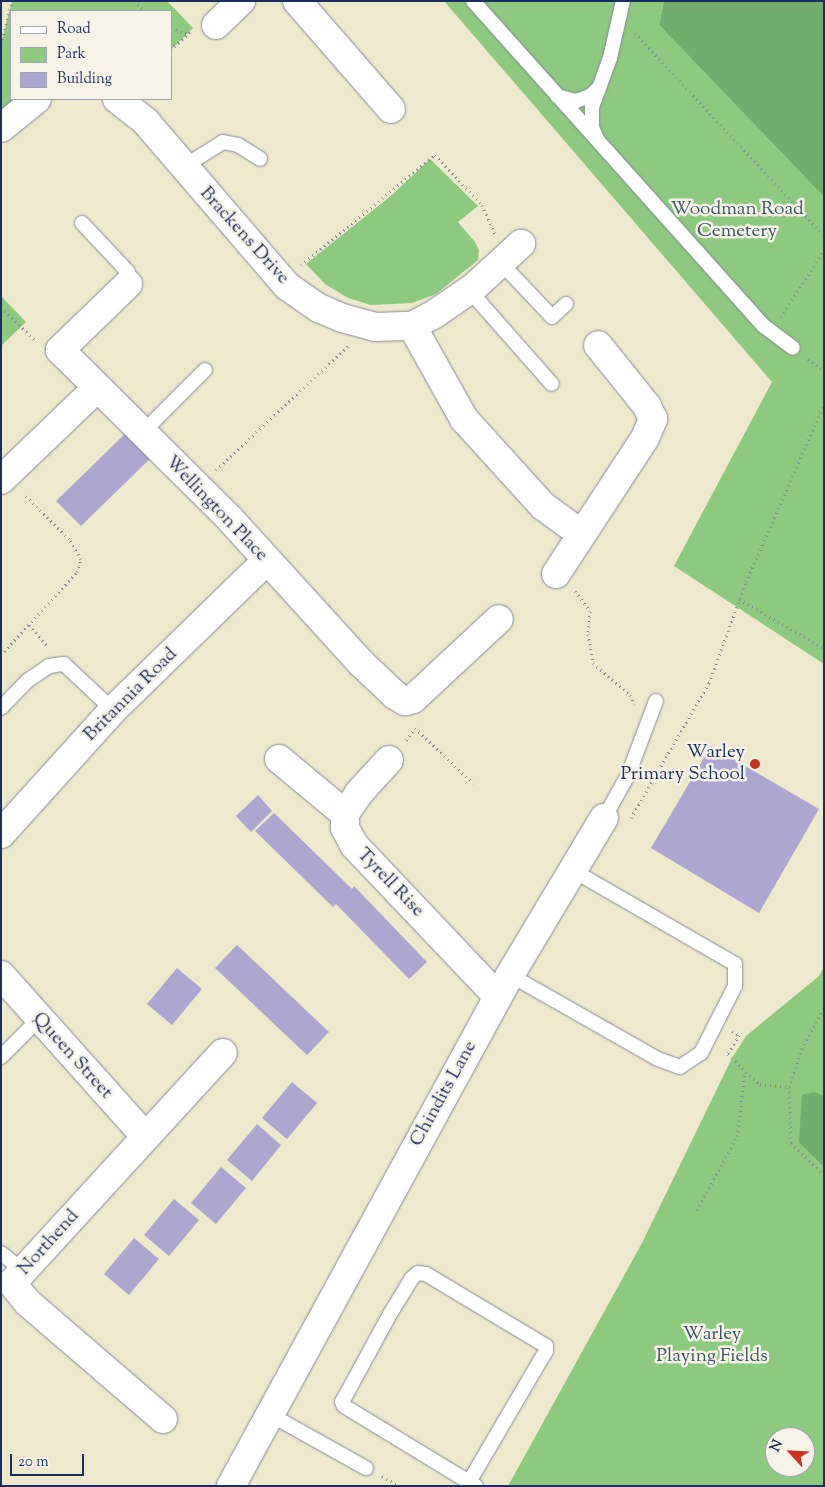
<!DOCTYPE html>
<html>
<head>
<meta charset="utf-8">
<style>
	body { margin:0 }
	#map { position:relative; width:825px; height:1487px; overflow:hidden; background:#eee8cd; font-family:"Sorts Mill Goudy",serif }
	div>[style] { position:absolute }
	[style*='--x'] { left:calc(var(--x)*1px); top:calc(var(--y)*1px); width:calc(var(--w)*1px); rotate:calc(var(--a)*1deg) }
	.green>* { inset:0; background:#8dc97e }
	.forest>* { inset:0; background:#72ad6d }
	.building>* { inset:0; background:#aca6d1 }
	.path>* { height:3px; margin-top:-1.5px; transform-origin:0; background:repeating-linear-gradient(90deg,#848c96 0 1px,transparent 0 5px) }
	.roads { filter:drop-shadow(0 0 1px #848c96) drop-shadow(0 0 1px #848c96) }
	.lane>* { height:14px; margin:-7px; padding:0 7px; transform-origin:7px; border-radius:7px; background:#fff }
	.street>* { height:28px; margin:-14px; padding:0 14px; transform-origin:14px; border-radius:14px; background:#fff }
	.dots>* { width:14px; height:14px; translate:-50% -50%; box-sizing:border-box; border:2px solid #f7f3e8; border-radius:50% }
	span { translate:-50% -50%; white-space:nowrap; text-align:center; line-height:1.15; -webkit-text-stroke:5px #f7f3e8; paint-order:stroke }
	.park-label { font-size:19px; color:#385666 }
	.street-label { font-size:19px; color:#1b2f5e }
	.poi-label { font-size:19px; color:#1b2f5e }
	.right { translate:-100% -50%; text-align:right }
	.frame { position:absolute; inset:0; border:2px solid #1b2f5e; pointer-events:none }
	.legend { position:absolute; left:10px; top:10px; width:162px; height:90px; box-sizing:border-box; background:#f7f3e8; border:1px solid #9fa5b1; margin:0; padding:6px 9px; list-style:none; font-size:15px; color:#1b2f5e }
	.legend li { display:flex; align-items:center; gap:10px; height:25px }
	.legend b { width:25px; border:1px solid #9fa5b1 }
	.north { position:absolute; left:765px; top:1427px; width:50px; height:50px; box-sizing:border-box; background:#f7f3e8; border:1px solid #9fa5b1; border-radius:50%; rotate:295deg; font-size:14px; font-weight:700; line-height:20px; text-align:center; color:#1b2f5e }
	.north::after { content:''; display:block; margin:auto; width:18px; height:22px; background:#c8321e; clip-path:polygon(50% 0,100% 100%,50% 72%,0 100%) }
	.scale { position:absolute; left:10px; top:1454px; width:74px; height:22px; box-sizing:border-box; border:2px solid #1b2f5e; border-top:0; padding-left:6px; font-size:15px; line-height:18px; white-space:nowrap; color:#1b2f5e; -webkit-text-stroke:4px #f7f3e8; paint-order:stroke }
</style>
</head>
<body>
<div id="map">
	<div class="green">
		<div style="clip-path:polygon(12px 1px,167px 1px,193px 28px,171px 50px,171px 11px,11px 11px,11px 99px,37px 99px,1px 129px,1px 44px)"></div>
		<div style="clip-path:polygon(444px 1px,664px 1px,659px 25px,824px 197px,824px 664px,674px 566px,772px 382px)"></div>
		<div style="clip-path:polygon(430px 159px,478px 206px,458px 222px,475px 242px,479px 250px,478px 260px,436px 294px,412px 303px,371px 305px,348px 298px,325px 284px,306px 264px,392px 195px)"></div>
		<div style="clip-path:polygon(1px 296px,26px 322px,1px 346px)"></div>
		<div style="clip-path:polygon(evenodd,824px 967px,824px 1486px,508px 1486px,642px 1243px,732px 1058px,746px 1036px,819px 976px,824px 967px,775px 1437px,805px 1437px,805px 1467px,775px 1467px,775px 1437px)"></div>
	</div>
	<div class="forest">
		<div style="clip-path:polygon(664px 1px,824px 1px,824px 197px,659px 25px)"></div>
		<div style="clip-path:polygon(814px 1092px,824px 1096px,824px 1167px,799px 1142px,802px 1095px)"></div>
	</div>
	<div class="building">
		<div style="clip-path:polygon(132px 427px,157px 452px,81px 526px,56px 501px)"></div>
		<div style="clip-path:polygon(711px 746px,819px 809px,759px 913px,651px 848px)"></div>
		<div style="clip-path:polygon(258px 795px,272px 811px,251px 832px,236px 816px)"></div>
		<div style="clip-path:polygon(274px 813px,352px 889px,354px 886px,427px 962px,409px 979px,336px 904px,333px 907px,255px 831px)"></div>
		<div style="clip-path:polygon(237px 945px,329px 1032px,307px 1055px,215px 968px)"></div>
		<div style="clip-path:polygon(177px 968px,202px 989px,172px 1025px,147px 1004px)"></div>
		<div style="clip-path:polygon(292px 1082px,317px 1103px,287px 1139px,262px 1118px)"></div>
		<div style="clip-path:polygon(257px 1124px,281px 1145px,252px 1181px,227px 1160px)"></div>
		<div style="clip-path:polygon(221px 1167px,246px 1188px,216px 1224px,191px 1203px)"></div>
		<div style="clip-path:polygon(174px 1199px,199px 1220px,169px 1256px,144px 1235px)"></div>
		<div style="clip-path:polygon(134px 1238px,159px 1259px,129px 1295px,104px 1274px)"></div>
	</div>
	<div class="path">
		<div style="--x:134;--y:1;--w:15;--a:42"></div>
		<div style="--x:171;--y:28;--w:18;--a:19"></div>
		<div style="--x:635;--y:33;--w:277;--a:47"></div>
		<div style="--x:1;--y:44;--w:44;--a:-75.7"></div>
		<div style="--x:171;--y:50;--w:29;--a:-44"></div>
		<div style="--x:301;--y:265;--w:173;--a:-39.4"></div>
		<div style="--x:435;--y:155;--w:69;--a:46.8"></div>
		<div style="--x:482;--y:205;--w:32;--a:66"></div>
		<div style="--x:1;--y:307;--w:50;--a:44.2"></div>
		<div style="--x:781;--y:317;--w:80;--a:-57.3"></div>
		<div style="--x:808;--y:359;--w:19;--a:35"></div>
		<div style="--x:216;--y:470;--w:181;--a:-43.2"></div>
		<div style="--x:575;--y:591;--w:25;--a:53"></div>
		<div style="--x:590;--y:611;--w:23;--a:95"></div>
		<div style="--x:588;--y:634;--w:29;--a:80"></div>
		<div style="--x:593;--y:663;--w:49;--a:40.9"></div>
		<div style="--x:630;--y:695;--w:10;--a:66"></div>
		<div style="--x:739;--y:599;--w:98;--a:30"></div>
		<div style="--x:29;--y:625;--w:29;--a:49"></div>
		<div style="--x:1;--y:655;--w:113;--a:-47.5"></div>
		<div style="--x:77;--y:572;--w:14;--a:-73"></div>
		<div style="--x:81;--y:559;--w:23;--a:-121"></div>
		<div style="--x:69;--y:539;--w:64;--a:-135"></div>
		<div style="--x:406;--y:740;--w:15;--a:-53"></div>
		<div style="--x:415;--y:728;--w:80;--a:43.5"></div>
		<div style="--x:631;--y:818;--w:156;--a:-60"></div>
		<div style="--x:709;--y:683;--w:108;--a:-69.9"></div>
		<div style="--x:746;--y:582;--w:193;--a:-66.2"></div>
		<div style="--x:732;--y:1031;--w:8;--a:30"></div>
		<div style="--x:739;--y:1035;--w:22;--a:120"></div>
		<div style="--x:728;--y:1054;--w:25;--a:45"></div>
		<div style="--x:746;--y:1072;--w:18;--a:41"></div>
		<div style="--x:760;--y:1084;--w:29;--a:6"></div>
		<div style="--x:789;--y:1087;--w:56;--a:88"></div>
		<div style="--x:791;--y:1143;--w:46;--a:44.1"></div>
		<div style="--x:789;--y:1087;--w:40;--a:-71.1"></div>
		<div style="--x:802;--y:1049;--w:47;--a:-62.4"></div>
		<div style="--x:697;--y:1210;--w:84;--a:-61.6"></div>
		<div style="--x:737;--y:1136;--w:64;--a:-82.8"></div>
		<div style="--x:382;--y:1476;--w:20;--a:30"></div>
	</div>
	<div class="roads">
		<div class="lane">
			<div style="--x:473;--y:1;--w:436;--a:48.2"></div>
			<div style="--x:764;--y:326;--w:36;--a:37"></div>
			<div style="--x:557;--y:96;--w:20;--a:15"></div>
			<div style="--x:576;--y:101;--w:15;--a:-20"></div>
			<div style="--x:590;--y:96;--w:13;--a:-42"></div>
			<div style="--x:597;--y:139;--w:13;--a:-113"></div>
			<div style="--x:592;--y:127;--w:20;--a:-90"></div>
			<div style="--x:592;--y:107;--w:52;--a:-69.8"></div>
			<div style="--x:610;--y:58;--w:58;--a:-77.2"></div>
			<div style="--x:183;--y:167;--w:47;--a:-32"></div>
			<div style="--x:223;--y:142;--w:15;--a:11"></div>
			<div style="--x:238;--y:145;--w:26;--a:32"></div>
			<div style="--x:82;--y:223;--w:67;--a:46.8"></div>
			<div style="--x:128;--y:272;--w:12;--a:90"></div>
			<div style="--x:501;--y:263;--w:74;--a:46.6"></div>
			<div style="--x:552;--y:317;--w:19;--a:-43"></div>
			<div style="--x:469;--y:290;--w:125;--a:48.6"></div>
			<div style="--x:142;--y:433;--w:89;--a:-45"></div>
			<div style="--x:1;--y:708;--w:37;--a:-46"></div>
			<div style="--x:27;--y:681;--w:27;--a:-34"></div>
			<div style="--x:49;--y:666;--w:15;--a:-8"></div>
			<div style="--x:64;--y:664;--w:67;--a:43.2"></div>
			<div style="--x:604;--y:818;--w:49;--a:-60.8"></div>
			<div style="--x:628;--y:775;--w:79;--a:-69.3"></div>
			<div style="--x:510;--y:975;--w:170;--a:29.6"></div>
			<div style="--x:658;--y:1059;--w:23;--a:20"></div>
			<div style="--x:680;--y:1067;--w:25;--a:-34"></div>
			<div style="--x:701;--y:1053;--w:75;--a:-63.1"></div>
			<div style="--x:735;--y:986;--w:22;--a:-90"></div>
			<div style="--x:735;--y:964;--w:186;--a:-150"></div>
			<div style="--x:1;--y:1057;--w:54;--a:-45"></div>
			<div style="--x:1;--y:1253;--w:28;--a:39"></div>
			<div style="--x:271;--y:1415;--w:109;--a:29.2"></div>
			<div style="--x:469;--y:1482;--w:152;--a:-59.6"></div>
			<div style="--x:546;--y:1351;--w:5;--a:-90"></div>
			<div style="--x:546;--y:1346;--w:140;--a:-149"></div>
			<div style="--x:426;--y:1274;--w:8;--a:-173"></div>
			<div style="--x:418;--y:1273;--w:8;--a:140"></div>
			<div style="--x:412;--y:1278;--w:42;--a:121.4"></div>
			<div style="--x:390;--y:1314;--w:100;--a:118.6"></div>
			<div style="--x:342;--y:1402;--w:4;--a:63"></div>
			<div style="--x:344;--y:1406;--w:137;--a:31.3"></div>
			<div style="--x:461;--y:1477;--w:9;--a:32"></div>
			<div style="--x:469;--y:1482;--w:8;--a:30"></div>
		</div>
		<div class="street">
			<div style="--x:297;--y:1;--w:143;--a:49"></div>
			<div style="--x:216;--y:25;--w:35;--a:-44"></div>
			<div style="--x:117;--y:99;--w:37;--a:38"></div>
			<div style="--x:146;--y:122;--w:216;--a:49.3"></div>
			<div style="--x:287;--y:286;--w:39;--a:35"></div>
			<div style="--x:319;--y:308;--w:25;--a:23"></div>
			<div style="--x:342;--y:318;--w:34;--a:15"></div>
			<div style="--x:375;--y:327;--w:37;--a:-2"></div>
			<div style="--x:412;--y:326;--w:27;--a:-28"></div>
			<div style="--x:436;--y:313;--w:46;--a:-34.4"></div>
			<div style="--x:474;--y:287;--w:64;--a:-42.5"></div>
			<div style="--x:1;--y:128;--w:46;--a:-38.9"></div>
			<div style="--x:128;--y:284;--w:95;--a:135.9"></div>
			<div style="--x:60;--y:350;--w:240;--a:44.8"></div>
			<div style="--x:230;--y:519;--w:195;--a:47.7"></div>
			<div style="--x:361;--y:663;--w:47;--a:43.3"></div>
			<div style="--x:395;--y:695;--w:12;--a:31"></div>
			<div style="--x:405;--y:701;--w:8;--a:-14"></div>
			<div style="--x:413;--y:699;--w:117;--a:-42.9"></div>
			<div style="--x:412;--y:326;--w:107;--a:60.8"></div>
			<div style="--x:464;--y:419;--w:118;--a:47.8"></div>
			<div style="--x:543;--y:506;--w:46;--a:36.1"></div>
			<div style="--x:1;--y:480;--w:132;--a:-43.8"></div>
			<div style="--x:556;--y:574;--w:163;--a:-56.8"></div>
			<div style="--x:645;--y:438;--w:21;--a:-67"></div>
			<div style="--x:653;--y:419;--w:14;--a:-115"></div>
			<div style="--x:647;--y:406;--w:78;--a:-128.8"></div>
			<div style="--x:279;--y:759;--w:86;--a:39.8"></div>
			<div style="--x:389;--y:760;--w:45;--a:132.3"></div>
			<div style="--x:359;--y:793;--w:25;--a:124"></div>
			<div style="--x:345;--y:814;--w:14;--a:90"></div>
			<div style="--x:345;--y:828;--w:19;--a:62"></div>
			<div style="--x:354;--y:845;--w:209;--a:46.5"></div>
			<div style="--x:1;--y:834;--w:167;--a:-47.9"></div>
			<div style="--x:113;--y:710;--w:214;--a:-44.2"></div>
			<div style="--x:1;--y:975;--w:216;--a:48.2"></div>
			<div style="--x:163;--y:1419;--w:178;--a:-139.3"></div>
			<div style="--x:28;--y:1303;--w:26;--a:-129"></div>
			<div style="--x:12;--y:1283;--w:312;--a:-47.5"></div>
			<div style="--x:231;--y:1486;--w:582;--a:-61.37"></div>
			<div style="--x:510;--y:975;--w:183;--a:-59.1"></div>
		</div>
	</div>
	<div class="dots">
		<div style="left:755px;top:764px;background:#c8321e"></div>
	</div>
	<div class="park-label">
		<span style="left:737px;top:221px">Woodman Road<br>Cemetery</span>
		<span style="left:712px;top:1346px">Warley<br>Playing Fields</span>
	</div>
	<div class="street-label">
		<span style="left:244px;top:236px;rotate:48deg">Brackens Drive</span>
		<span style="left:216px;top:509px;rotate:46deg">Wellington Place</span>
		<span style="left:131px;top:695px;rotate:-45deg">Britannia Road</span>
		<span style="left:390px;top:883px;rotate:46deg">Tyrell Rise</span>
		<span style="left:72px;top:1056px;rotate:48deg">Queen Street</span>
		<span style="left:444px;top:1094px;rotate:-61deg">Chindits Lane</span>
		<span style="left:49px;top:1243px;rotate:-48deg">Northend</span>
	</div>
	<div class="poi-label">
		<span class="right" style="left:745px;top:764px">Warley<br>Primary School</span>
	</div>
	<div class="frame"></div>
	<ul class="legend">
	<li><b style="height:6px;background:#fff"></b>Road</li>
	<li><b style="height:14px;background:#8dc97e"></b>Park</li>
	<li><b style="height:14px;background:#aca6d1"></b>Building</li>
	</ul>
	<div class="north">N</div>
	<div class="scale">20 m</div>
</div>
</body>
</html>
